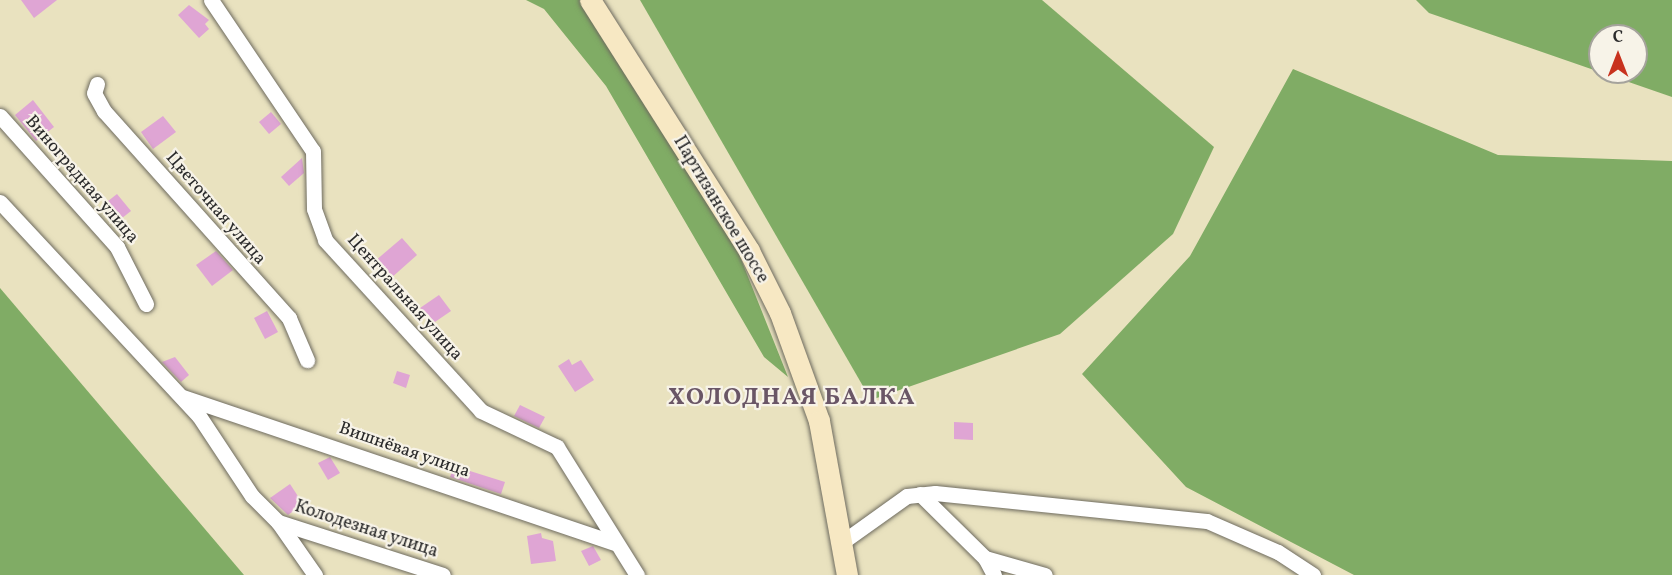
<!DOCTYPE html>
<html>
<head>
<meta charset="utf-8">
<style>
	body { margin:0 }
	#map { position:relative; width:1672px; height:575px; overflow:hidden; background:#e9e2bf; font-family:Vollkorn,serif }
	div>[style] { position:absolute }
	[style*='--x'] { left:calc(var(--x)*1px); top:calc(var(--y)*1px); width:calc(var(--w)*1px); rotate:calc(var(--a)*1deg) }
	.forest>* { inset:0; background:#80ac65 }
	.building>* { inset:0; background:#dfa5d4 }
	.roads { filter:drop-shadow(0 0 2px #6e6b5f) drop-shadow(0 0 2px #6e6b5f) }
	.minor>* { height:15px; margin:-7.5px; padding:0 7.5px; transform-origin:7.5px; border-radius:7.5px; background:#fff }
	.secondary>* { height:21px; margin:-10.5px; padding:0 10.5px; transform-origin:10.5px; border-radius:10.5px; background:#f7e8c3 }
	span { translate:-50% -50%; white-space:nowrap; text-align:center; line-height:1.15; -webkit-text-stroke:4.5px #f7f3e8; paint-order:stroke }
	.street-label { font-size:18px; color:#2b2b2b }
	.district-label { font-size:24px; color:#6a5666; font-weight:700; letter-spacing:1.5px }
	.north { position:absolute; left:1588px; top:24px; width:60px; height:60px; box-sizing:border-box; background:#f7f3e8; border:2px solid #a5a39c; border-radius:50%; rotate:0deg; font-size:16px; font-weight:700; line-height:24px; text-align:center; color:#2b2b2b }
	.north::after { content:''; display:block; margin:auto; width:21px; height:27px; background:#c8321e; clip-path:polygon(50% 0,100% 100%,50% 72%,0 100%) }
</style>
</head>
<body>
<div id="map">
	<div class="forest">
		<div style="clip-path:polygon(526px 0,581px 0,733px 239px,788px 377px,764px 357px,606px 86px,544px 9px)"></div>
		<div style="clip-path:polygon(640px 0,1042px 0,1214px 147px,1173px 234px,1060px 334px,871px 400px)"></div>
		<div style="clip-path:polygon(evenodd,1416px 0,1672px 0,1672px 97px,1429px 13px,1416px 0,1600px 36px,1636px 36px,1636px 72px,1600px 72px,1600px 36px)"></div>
		<div style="clip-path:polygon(1293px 69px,1498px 155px,1672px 161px,1672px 575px,1354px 575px,1186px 487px,1082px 374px,1190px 256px)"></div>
		<div style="clip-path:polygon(0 288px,244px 575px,0 575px)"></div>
	</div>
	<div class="building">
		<div style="clip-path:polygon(21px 0,57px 0,34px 18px)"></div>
		<div style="clip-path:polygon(189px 5px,209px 20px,205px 24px,209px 29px,199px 38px,178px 15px)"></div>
		<div style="clip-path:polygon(33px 100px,54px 127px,36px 141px,15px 115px)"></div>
		<div style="clip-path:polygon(271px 112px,281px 124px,269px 134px,259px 122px)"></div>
		<div style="clip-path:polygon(163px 116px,176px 132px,153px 149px,141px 132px)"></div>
		<div style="clip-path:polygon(302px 158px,304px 173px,289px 186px,281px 177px)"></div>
		<div style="clip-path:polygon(117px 194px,131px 211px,117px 222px,103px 205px)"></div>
		<div style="clip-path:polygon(402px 238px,417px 255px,390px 279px,375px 261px)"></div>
		<div style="clip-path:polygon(216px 251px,233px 270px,212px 286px,196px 265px)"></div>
		<div style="clip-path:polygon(439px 295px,451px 311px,432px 324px,420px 308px)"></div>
		<div style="clip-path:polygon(267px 311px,278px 332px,265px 339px,254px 318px)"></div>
		<div style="clip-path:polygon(175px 357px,189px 375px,181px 382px,162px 362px)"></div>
		<div style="clip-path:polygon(569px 359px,572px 365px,581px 360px,594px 380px,575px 392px,558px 366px)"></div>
		<div style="clip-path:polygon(397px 371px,410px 375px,406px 388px,393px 383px)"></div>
		<div style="clip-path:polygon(520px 405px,545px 417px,539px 428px,514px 416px)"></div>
		<div style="clip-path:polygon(954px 422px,973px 423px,973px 440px,954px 439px)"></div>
		<div style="clip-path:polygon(330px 457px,340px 473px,328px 480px,318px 463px)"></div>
		<div style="clip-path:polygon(454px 466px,505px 482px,501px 494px,450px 477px)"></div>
		<div style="clip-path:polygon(290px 484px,303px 504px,288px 515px,270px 498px)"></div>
		<div style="clip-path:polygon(541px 533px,542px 538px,553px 541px,556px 561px,531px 564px,527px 536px)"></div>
		<div style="clip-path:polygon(593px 546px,601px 560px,589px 566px,581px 551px)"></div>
	</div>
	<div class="roads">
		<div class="minor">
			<div style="--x:211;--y:0;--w:182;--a:56"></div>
			<div style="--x:313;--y:151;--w:58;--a:89"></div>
			<div style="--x:314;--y:209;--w:33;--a:70"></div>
			<div style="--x:325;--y:240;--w:231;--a:47.6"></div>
			<div style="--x:481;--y:411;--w:84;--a:25.3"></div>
			<div style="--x:557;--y:447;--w:151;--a:58"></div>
			<div style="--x:97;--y:84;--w:9;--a:108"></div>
			<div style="--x:94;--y:93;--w:21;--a:61"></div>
			<div style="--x:104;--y:111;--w:278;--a:48.2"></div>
			<div style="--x:289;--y:318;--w:46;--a:66.8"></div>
			<div style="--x:0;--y:116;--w:176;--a:48.2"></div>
			<div style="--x:117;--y:247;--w:64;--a:63"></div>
			<div style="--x:0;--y:202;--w:292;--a:47.1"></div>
			<div style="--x:199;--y:416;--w:96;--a:56.5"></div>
			<div style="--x:252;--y:496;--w:37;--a:45"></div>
			<div style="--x:278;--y:522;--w:65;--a:55.1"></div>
			<div style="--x:183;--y:397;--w:456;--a:18.7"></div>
			<div style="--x:920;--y:494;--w:91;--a:44.6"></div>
			<div style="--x:985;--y:558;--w:62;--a:15.8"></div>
			<div style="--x:278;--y:522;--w:173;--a:17.8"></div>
			<div style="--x:841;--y:543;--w:81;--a:-35.5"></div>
			<div style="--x:907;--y:496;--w:28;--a:-6"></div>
			<div style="--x:935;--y:493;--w:273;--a:5.9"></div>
			<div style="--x:1207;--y:521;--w:77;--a:23.6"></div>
			<div style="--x:1278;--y:552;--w:42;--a:33.3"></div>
			<div style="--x:985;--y:558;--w:19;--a:62"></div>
		</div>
		<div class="secondary">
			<div style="--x:590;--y:0;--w:297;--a:57.6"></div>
			<div style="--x:749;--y:251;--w:69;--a:63.4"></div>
			<div style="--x:780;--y:313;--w:115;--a:70.1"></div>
			<div style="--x:819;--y:421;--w:157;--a:79.7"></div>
		</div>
	</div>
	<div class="street-label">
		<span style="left:81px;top:180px;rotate:49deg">Виноградная улица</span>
		<span style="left:215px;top:209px;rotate:49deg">Цветочная улица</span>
		<span style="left:720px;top:210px;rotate:59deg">Партизанское шоссе</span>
		<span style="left:404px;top:298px;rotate:48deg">Центральная улица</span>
		<span style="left:404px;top:451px;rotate:19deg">Вишнёвая улица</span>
		<span style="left:366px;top:530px;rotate:18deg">Колодезная улица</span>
	</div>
	<div class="district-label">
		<span style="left:792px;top:399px">ХОЛОДНАЯ БАЛКА</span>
	</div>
	<div class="north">С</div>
</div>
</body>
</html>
